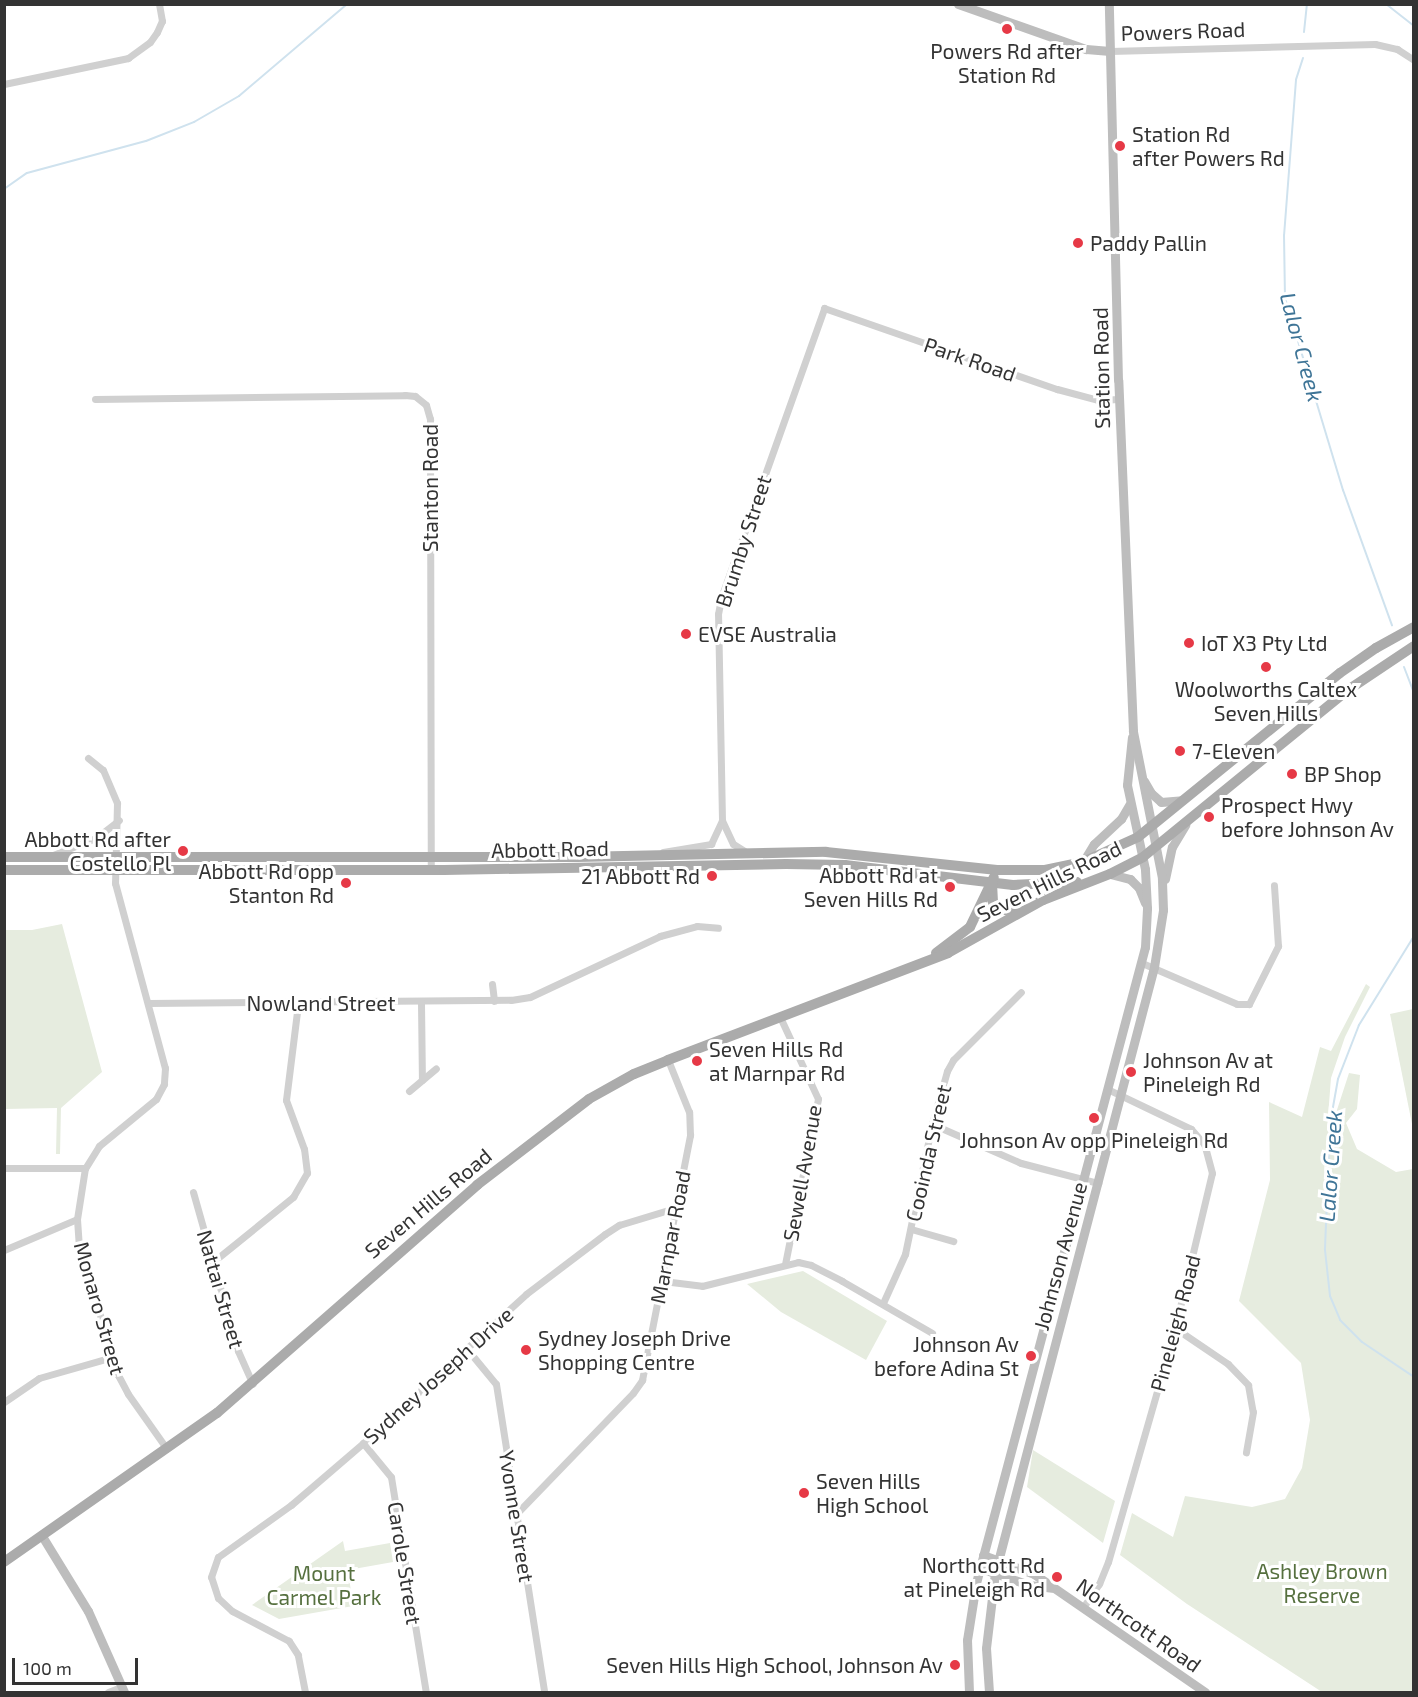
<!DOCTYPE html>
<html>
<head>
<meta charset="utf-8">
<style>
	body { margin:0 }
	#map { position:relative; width:1418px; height:1697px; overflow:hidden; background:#fff; font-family:"Exo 2",sans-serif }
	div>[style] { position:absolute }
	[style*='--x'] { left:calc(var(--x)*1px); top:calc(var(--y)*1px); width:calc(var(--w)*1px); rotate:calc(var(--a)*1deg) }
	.green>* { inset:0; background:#e6ecdf }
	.stream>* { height:2px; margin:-1px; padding:0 1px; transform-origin:1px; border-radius:1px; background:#cfe2ee }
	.street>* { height:7px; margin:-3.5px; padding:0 3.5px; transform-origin:3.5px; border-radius:3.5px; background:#d0d0d0 }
	.secondary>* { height:9px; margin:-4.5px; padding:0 4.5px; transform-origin:4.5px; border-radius:4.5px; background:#bdbdbd }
	.primary>* { height:10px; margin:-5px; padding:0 5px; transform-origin:5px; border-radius:5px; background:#ababab }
	.dots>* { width:16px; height:16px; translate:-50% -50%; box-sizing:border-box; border:3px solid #fff; border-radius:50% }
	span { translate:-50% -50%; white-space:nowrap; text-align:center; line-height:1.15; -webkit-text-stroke:6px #fff; paint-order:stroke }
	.street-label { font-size:21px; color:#333 }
	.poi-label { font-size:21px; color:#333 }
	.left { translate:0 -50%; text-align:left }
	.right { translate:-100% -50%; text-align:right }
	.park-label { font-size:21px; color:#56703f }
	.water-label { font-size:22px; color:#3f7597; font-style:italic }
	.frame { position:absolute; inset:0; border:6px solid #333; pointer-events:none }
	.scale { position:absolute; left:12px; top:1658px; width:126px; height:27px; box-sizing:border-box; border:3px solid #333; border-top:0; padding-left:8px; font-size:18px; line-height:21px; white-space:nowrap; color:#333; -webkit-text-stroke:4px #fff; paint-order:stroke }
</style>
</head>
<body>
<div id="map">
	<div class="green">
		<div style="clip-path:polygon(62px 924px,102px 1072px,61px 1108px,60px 1154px,56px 1154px,57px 1108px,5px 1109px,4px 930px,32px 930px)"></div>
		<div style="clip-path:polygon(1366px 984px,1370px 987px,1345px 1037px,1331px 1078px,1327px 1130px,1335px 1135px,1335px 1116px,1349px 1073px,1360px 1075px,1357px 1109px,1346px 1123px,1357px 1149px,1396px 1172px,1413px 1169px,1413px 1692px,1322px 1692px,1187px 1604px,1120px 1555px,1132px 1513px,1173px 1537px,1185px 1496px,1252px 1507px,1285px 1499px,1302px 1468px,1310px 1420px,1301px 1363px,1239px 1301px,1270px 1180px,1269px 1102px,1302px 1117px,1320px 1047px,1331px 1051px)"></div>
		<div style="clip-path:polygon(1413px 1009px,1414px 1009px,1413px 1129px,1390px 1014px)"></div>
		<div style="clip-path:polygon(803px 1271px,887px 1321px,866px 1360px,781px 1312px,747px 1284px)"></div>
		<div style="clip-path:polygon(1033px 1450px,1115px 1501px,1103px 1543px,1027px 1487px)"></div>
		<div style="clip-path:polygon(343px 1541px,345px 1551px,390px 1543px,393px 1562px,348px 1570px,353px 1606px,279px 1619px,252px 1605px)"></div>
	</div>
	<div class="stream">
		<div style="--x:1386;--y:4;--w:36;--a:38"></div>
		<div style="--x:1304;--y:32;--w:28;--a:-84"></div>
		<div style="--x:1303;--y:58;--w:23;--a:108"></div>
		<div style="--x:1296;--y:80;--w:155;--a:94.4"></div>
		<div style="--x:1284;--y:235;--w:63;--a:89.1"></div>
		<div style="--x:1285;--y:298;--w:201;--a:73.2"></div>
		<div style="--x:1343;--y:490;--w:144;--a:70.1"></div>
		<div style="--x:4;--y:189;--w:28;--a:-35"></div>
		<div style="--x:27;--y:173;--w:123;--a:-15.1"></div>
		<div style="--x:146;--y:141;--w:52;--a:-21.6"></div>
		<div style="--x:194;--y:122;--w:52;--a:-30"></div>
		<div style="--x:239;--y:96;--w:142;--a:-40.4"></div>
		<div style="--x:1404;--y:667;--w:28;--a:69"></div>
		<div style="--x:1414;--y:936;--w:105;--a:121.7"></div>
		<div style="--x:1359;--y:1025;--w:58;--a:111.3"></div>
		<div style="--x:1338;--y:1079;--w:46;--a:100.1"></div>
		<div style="--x:1330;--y:1124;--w:126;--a:92.3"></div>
		<div style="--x:1325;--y:1250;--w:46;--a:83.8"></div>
		<div style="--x:1330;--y:1296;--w:26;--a:67"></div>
		<div style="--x:1340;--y:1320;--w:31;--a:45"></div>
		<div style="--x:1362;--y:1342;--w:63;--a:33.9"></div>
	</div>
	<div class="street">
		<div style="--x:1110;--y:51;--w:265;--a:-1.5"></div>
		<div style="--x:1375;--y:44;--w:23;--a:13"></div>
		<div style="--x:1397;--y:49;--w:20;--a:33"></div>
		<div style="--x:4;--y:84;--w:127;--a:-11.8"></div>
		<div style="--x:128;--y:58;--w:27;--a:-36"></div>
		<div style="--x:150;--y:42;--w:12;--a:-55"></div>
		<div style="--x:157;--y:32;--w:12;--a:-66"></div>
		<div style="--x:162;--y:21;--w:17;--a:-100"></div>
		<div style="--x:95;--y:399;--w:310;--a:-0.7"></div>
		<div style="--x:405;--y:395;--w:10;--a:6"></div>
		<div style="--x:415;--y:396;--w:14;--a:39"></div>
		<div style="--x:426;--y:405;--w:15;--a:74"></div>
		<div style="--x:430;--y:419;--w:451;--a:89.9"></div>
		<div style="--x:88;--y:758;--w:19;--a:39"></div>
		<div style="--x:103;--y:770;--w:36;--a:67"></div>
		<div style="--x:117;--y:803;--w:80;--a:91.4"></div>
		<div style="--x:115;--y:883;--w:192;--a:74.9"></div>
		<div style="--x:165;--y:1068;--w:16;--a:94"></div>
		<div style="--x:164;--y:1084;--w:17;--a:118"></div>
		<div style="--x:156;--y:1099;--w:74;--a:140.5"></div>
		<div style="--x:99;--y:1146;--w:26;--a:122"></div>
		<div style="--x:85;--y:1168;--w:52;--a:98.9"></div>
		<div style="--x:77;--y:1219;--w:26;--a:86"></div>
		<div style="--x:79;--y:1245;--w:136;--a:73.3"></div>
		<div style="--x:118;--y:1375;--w:21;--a:62"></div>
		<div style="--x:128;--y:1394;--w:67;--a:54.7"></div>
		<div style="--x:663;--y:852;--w:49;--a:-9.5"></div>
		<div style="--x:711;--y:844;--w:26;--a:-65"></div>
		<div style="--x:746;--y:852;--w:15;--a:-148"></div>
		<div style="--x:733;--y:844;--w:26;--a:-115"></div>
		<div style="--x:722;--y:820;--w:206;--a:-91.1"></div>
		<div style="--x:718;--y:614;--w:16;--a:-79"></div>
		<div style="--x:721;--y:598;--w:308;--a:-70.4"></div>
		<div style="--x:824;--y:308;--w:247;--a:19.2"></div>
		<div style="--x:1057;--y:389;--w:42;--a:15"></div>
		<div style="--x:1098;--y:400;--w:21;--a:-3"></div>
		<div style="--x:53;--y:855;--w:46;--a:-21.6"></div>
		<div style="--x:96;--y:838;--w:29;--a:-38"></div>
		<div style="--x:1142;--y:963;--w:103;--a:23.3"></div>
		<div style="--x:1237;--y:1004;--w:12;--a:0"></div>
		<div style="--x:1249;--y:1004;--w:65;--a:-63.4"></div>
		<div style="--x:1278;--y:946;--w:61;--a:-93.8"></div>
		<div style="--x:492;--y:984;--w:17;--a:83"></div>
		<div style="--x:148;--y:1003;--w:363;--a:-0.5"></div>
		<div style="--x:511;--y:1000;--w:19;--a:-9"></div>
		<div style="--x:530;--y:997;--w:144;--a:-25.1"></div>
		<div style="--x:660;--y:936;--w:38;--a:-15"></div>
		<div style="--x:697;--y:926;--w:21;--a:5"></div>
		<div style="--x:421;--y:1003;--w:77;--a:89.3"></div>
		<div style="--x:780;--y:1017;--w:90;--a:65.1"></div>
		<div style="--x:818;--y:1099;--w:168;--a:101.3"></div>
		<div style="--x:409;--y:1091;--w:35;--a:-40"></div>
		<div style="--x:932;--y:1124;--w:97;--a:23.7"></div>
		<div style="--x:1021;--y:1163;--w:80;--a:14.6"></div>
		<div style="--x:4;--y:1168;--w:81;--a:0"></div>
		<div style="--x:193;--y:1192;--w:165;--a:74.2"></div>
		<div style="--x:238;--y:1351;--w:36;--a:66"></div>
		<div style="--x:911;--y:1229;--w:44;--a:15.9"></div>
		<div style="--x:4;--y:1250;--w:79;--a:-23"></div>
		<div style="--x:214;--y:1261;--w:102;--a:-39"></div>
		<div style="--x:293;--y:1197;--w:28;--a:-60"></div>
		<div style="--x:307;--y:1173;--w:24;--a:-97"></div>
		<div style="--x:304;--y:1149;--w:52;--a:-110.2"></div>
		<div style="--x:286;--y:1100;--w:98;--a:-82.9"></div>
		<div style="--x:663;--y:1281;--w:39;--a:7"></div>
		<div style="--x:702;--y:1286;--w:99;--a:-14"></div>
		<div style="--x:798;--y:1262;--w:13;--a:13"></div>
		<div style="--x:811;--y:1265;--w:35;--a:27"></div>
		<div style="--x:842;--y:1281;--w:104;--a:30"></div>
		<div style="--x:883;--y:1303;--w:54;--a:-65.8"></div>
		<div style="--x:905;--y:1254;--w:133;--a:-78.3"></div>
		<div style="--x:932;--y:1124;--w:55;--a:-74.2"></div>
		<div style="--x:947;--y:1071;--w:13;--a:-61"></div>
		<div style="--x:953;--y:1060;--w:96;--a:-45"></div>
		<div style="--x:1175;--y:1328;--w:64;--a:34.2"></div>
		<div style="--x:1228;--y:1364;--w:29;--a:46"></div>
		<div style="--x:1248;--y:1385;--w:27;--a:80"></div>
		<div style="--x:1253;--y:1412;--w:41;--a:99.9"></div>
		<div style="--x:467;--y:1349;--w:45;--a:50.4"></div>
		<div style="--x:496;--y:1384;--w:312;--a:81.1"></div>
		<div style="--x:4;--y:1402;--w:42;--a:-34.4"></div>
		<div style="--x:39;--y:1378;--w:76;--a:-16"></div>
		<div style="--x:363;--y:1443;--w:44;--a:50.5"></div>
		<div style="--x:391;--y:1477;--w:218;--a:80.8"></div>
		<div style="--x:518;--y:1512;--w:165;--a:-46"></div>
		<div style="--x:633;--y:1393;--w:16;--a:-55"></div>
		<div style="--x:642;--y:1380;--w:250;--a:-78.9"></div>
		<div style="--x:690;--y:1135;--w:23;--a:-92"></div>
		<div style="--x:689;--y:1112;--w:56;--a:-112"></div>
		<div style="--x:1084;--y:1606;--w:27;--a:-56"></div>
		<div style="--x:1099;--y:1584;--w:24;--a:-68"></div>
		<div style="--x:1108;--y:1562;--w:243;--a:-74"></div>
		<div style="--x:1175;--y:1328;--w:159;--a:-76.6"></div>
		<div style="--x:1212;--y:1173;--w:30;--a:-105"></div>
		<div style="--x:1204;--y:1144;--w:20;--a:-131"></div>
		<div style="--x:1191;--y:1129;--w:93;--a:-154.5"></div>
		<div style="--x:108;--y:1692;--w:14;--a:-21"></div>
		<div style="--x:305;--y:1692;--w:38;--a:-101"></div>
		<div style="--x:298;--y:1655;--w:17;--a:-123"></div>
		<div style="--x:289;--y:1641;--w:64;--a:-152.2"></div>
		<div style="--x:232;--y:1611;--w:19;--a:-137"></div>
		<div style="--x:218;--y:1598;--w:22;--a:-108"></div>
		<div style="--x:211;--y:1577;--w:21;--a:-71"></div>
		<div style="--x:218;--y:1557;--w:90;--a:-35.5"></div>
		<div style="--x:291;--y:1505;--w:95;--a:-40.7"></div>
		<div style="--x:363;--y:1443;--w:221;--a:-42.4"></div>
		<div style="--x:526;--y:1294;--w:99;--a:-37.2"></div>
		<div style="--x:605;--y:1234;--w:17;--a:-33"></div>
		<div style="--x:619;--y:1225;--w:59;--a:-16.9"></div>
	</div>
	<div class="secondary">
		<div style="--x:958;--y:4;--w:136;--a:19.4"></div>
		<div style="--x:1086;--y:49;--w:24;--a:5"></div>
		<div style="--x:1144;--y:781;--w:14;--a:60"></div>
		<div style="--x:1151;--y:793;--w:13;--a:42"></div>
		<div style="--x:1161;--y:802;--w:21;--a:-5"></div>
		<div style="--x:1083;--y:862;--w:21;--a:-59"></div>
		<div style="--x:1094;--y:844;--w:37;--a:-43"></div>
		<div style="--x:1121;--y:819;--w:16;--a:-60"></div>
		<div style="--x:1110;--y:874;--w:21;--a:14"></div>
		<div style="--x:1130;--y:879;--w:13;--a:45"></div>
		<div style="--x:1139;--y:888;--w:16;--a:68"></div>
		<div style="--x:1165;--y:879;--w:33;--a:-78"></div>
		<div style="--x:1172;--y:847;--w:26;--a:-59"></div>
		<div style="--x:42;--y:1536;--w:88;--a:58.5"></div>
		<div style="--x:88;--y:1611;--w:89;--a:66"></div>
		<div style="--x:983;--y:1555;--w:54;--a:20.4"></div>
		<div style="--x:1034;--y:1574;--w:208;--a:34.6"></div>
		<div style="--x:980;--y:1568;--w:52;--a:19.1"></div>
		<div style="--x:1029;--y:1585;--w:23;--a:7"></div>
		<div style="--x:969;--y:1692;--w:52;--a:-92.2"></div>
		<div style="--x:967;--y:1640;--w:58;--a:-81"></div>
		<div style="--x:976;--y:1583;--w:658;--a:-75.12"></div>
		<div style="--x:1145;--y:947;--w:39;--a:-87"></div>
		<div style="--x:1147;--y:908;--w:39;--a:-93"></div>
		<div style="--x:1145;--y:869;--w:86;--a:-102.1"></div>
		<div style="--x:1127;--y:785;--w:48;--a:-84.1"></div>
		<div style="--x:989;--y:1692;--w:44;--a:-93.9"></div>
		<div style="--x:986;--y:1648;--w:76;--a:-83.2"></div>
		<div style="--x:995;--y:1573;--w:627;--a:-75.3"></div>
		<div style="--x:1154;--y:967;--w:58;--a:-81"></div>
		<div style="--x:1163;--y:910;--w:32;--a:-92"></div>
		<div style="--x:1162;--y:878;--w:150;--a:-101.2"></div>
		<div style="--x:1133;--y:731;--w:351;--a:-92.4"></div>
		<div style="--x:1118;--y:380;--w:376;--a:-91.4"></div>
	</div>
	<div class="primary">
		<div style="--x:4;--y:857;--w:573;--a:0"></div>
		<div style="--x:577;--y:857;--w:249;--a:-1.2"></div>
		<div style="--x:826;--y:852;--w:172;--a:6"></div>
		<div style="--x:997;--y:870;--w:48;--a:0"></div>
		<div style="--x:1045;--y:870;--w:39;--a:-12"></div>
		<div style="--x:1083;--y:862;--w:60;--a:-24.4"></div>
		<div style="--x:1138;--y:837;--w:260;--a:-39.1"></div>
		<div style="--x:1340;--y:673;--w:44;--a:-34.8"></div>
		<div style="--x:1376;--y:648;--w:43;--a:-28.9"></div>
		<div style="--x:4;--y:870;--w:440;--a:0"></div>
		<div style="--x:444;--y:870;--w:342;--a:-1"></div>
		<div style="--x:786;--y:864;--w:59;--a:1"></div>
		<div style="--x:845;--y:865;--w:169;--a:6.8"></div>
		<div style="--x:1013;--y:885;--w:64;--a:-2.7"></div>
		<div style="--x:992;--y:883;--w:19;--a:87"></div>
		<div style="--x:993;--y:902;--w:8;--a:60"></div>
		<div style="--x:997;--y:909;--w:9;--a:6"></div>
		<div style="--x:1006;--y:910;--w:19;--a:-12"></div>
		<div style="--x:936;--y:953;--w:43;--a:-37.4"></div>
		<div style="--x:970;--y:927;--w:55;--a:-64.4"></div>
		<div style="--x:4;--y:1562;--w:260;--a:-35"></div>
		<div style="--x:217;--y:1413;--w:346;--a:-41.2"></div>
		<div style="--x:477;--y:1185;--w:141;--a:-37.5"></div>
		<div style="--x:589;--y:1099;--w:51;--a:-29.1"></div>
		<div style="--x:634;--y:1074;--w:37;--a:-22"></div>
		<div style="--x:668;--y:1060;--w:300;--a:-20.9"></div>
		<div style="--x:948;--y:953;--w:109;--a:-29.2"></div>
		<div style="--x:1043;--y:900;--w:72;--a:-21.2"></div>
		<div style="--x:1110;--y:874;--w:37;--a:-27"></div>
		<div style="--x:1143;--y:857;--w:264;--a:-39.2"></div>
		<div style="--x:1348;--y:690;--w:79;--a:-33.7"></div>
	</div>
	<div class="dots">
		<div style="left:1007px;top:29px;background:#e63946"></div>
		<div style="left:1120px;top:146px;background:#e63946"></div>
		<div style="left:1078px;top:243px;background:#e63946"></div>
		<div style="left:686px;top:634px;background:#e63946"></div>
		<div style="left:1189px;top:643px;background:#e63946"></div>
		<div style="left:1266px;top:667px;background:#e63946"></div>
		<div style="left:1180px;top:751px;background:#e63946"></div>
		<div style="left:1292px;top:774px;background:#e63946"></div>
		<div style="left:1209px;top:817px;background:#e63946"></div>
		<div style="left:183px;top:851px;background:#e63946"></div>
		<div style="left:712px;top:876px;background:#e63946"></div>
		<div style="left:346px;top:883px;background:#e63946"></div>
		<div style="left:950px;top:887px;background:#e63946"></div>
		<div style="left:697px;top:1061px;background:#e63946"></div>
		<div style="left:1131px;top:1072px;background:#e63946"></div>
		<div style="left:1094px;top:1118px;background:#e63946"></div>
		<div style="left:526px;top:1350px;background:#e63946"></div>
		<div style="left:1031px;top:1356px;background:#e63946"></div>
		<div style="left:804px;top:1493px;background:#e63946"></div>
		<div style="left:1057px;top:1577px;background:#e63946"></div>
		<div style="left:955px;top:1665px;background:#e63946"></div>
	</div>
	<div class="street-label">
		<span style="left:1183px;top:31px;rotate:-2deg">Powers Road</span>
		<span style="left:970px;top:359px;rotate:19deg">Park Road</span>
		<span style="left:1101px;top:368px;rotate:-91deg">Station Road</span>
		<span style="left:430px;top:488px;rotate:-90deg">Stanton Road</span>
		<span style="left:743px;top:541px;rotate:-72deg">Brumby Street</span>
		<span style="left:550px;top:849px;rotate:-1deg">Abbott Road</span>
		<span style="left:1049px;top:881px;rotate:-26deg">Seven Hills Road</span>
		<span style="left:321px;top:1003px">Nowland Street</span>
		<span style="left:928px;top:1153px;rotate:-77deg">Cooinda Street</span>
		<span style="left:802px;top:1173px;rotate:-80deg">Sewell Avenue</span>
		<span style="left:428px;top:1203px;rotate:-40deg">Seven Hills Road</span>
		<span style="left:670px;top:1237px;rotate:-79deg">Marnpar Road</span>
		<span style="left:1060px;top:1256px;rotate:-75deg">Johnson Avenue</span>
		<span style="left:221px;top:1289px;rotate:74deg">Nattai Street</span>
		<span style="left:100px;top:1308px;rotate:74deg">Monaro Street</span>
		<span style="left:1175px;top:1323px;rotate:-75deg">Pineleigh Road</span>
		<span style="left:438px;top:1375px;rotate:-42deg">Sydney Joseph Drive</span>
		<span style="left:517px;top:1516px;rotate:81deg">Yvonne Street</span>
		<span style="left:405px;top:1563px;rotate:81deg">Carole Street</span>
		<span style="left:1139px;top:1625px;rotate:35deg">Northcott Road</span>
	</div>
	<div class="poi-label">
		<span style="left:1007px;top:63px">Powers Rd after<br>Station Rd</span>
		<span class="left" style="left:1132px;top:146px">Station Rd<br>after Powers Rd</span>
		<span class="left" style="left:1090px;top:243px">Paddy Pallin</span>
		<span class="left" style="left:698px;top:634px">EVSE Australia</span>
		<span class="left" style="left:1201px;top:643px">IoT X3 Pty Ltd</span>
		<span style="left:1266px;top:701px">Woolworths Caltex<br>Seven Hills</span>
		<span class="left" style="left:1192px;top:751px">7-Eleven</span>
		<span class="left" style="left:1304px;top:774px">BP Shop</span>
		<span class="left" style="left:1221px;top:817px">Prospect Hwy<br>before Johnson Av</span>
		<span class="right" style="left:171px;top:851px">Abbott Rd after<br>Costello Pl</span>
		<span class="right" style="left:334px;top:883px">Abbott Rd opp<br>Stanton Rd</span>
		<span class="right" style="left:938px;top:887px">Abbott Rd at<br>Seven Hills Rd</span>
		<span class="right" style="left:700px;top:876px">21 Abbott Rd</span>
		<span class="left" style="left:709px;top:1061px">Seven Hills Rd<br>at Marnpar Rd</span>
		<span class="left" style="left:1143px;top:1072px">Johnson Av at<br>Pineleigh Rd</span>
		<span style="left:1094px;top:1140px">Johnson Av opp Pineleigh Rd</span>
		<span class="left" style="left:538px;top:1350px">Sydney Joseph Drive<br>Shopping Centre</span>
		<span class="right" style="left:1019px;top:1356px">Johnson Av<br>before Adina St</span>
		<span class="left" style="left:816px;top:1493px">Seven Hills<br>High School</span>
		<span class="right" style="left:1045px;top:1577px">Northcott Rd<br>at Pineleigh Rd</span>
		<span class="right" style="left:943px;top:1665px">Seven Hills High School, Johnson Av</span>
	</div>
	<div class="park-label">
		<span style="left:1322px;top:1583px">Ashley Brown<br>Reserve</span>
		<span style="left:324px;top:1585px">Mount<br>Carmel Park</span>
	</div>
	<div class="water-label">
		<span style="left:1302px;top:347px;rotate:75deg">Lalor Creek</span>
		<span style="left:1330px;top:1166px;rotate:-86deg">Lalor Creek</span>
	</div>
	<div class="frame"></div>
	<div class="scale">100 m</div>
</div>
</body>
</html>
